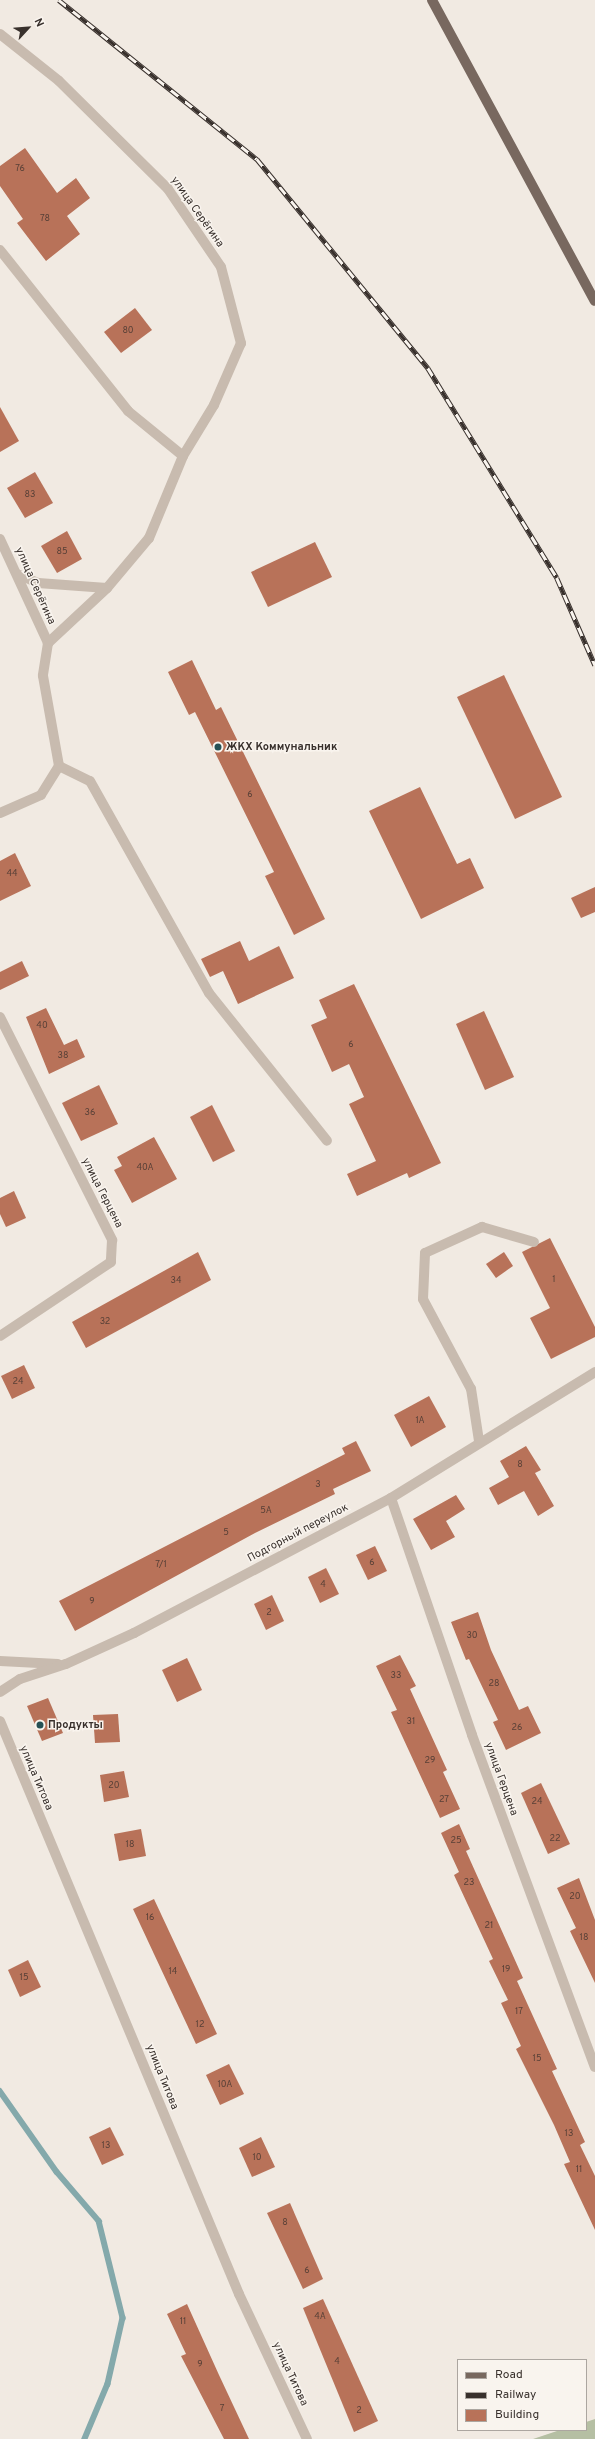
<!DOCTYPE html>
<html>
<head>
<meta charset="utf-8">
<style>
	body { margin:0 }
	#map { position:relative; width:595px; height:2439px; overflow:hidden; background:#f1eae2; font-family:Overpass,sans-serif }
	div>[style] { position:absolute }
	[style*='--x'] { left:calc(var(--x)*1px); top:calc(var(--y)*1px); width:calc(var(--w)*1px); rotate:calc(var(--a)*1deg) }
	.green>* { inset:0; background:#b5bfa3 }
	.stream>* { height:5.5px; margin:-2.75px; padding:0 2.75px; transform-origin:2.75px; border-radius:2.75px; background:#84a9ab }
	.building>* { inset:0; background:#b87259 }
	.minor>* { height:10px; margin:-5px; padding:0 5px; transform-origin:5px; border-radius:5px; background:#c8bbaf }
	.major>* { height:10px; margin:-5px; padding:0 5px; transform-origin:5px; border-radius:5px; background:#78685f }
	.rail>* { height:4.5px; margin-top:-2.25px; transform-origin:0; background:repeating-linear-gradient(90deg,#f9f4ee 0 9px,#38302c 0 18px); box-sizing:border-box; border-block:1px solid #38302c }
	.dots>* { width:11px; height:11px; translate:-50% -50%; box-sizing:border-box; border:2px solid #f9f4ee; border-radius:50% }
	span { translate:-50% -50%; white-space:nowrap; text-align:center; line-height:1.15; -webkit-text-stroke:3px #f9f4ee; paint-order:stroke }
	.number-label { font-size:9px; color:#584037 }
	.number-label span { -webkit-text-stroke-width:0 }
	.street-label { font-size:11px; color:#38302c }
	.poi-label { font-size:11px; color:#38302c; font-weight:700 }
	.left { translate:0 -50%; text-align:left }
	.legend { position:absolute; left:457px; top:2359px; width:130px; height:72px; box-sizing:border-box; background:#f9f4ee; border:1px solid #aca6a0; margin:0; padding:5px 7px; list-style:none; font-size:12px; color:#38302c }
	.legend li { display:flex; align-items:center; gap:8px; height:20px }
	.legend b { width:20px; border:1px solid #aca6a0 }
	.north { position:absolute; left:8px; top:8px; width:40px; height:40px; -webkit-text-stroke:3px #f9f4ee; paint-order:stroke; rotate:64deg; font-size:11px; font-weight:700; line-height:16px; text-align:center; color:#38302c }
	.north::after { content:''; display:block; margin:auto; width:14px; height:18px; background:#38302c; clip-path:polygon(50% 0,100% 100%,50% 72%,0 100%) }
</style>
</head>
<body>
<div id="map">
	<div class="green">
		<div style="clip-path:polygon(595px 2419px,595px 2439px,533px 2439px,560px 2430px,586px 2430px,586px 2422px)"></div>
	</div>
	<div class="stream">
		<div style="--x:0;--y:2091;--w:99;--a:54.9"></div>
		<div style="--x:57;--y:2172;--w:65;--a:49.4"></div>
		<div style="--x:99;--y:2221;--w:100;--a:76.1"></div>
		<div style="--x:123;--y:2318;--w:68;--a:102.8"></div>
		<div style="--x:108;--y:2384;--w:60;--a:112.7"></div>
	</div>
	<div class="building">
		<div style="clip-path:polygon(25px 148px,57px 193px,76px 178px,90px 198px,67px 216px,80px 234px,46px 261px,17px 223px,23px 219px,0 186px,0 166px)"></div>
		<div style="clip-path:polygon(135px 308px,152px 330px,121px 353px,104px 332px)"></div>
		<div style="clip-path:polygon(0 407px,19px 441px,0 452px)"></div>
		<div style="clip-path:polygon(35px 472px,53px 503px,25px 518px,7px 488px)"></div>
		<div style="clip-path:polygon(67px 531px,82px 559px,57px 573px,41px 546px)"></div>
		<div style="clip-path:polygon(315px 542px,332px 577px,268px 607px,251px 572px)"></div>
		<div style="clip-path:polygon(192px 660px,216px 710px,221px 707px,325px 919px,294px 935px,265px 876px,274px 872px,195px 712px,189px 715px,168px 672px)"></div>
		<div style="clip-path:polygon(504px 675px,562px 797px,515px 819px,457px 697px)"></div>
		<div style="clip-path:polygon(420px 787px,457px 864px,470px 858px,484px 888px,421px 919px,369px 811px)"></div>
		<div style="clip-path:polygon(15px 853px,31px 886px,0 901px,0 861px)"></div>
		<div style="clip-path:polygon(595px 887px,595px 912px,581px 918px,571px 898px)"></div>
		<div style="clip-path:polygon(240px 941px,249px 961px,279px 946px,294px 978px,238px 1004px,223px 971px,210px 977px,201px 959px)"></div>
		<div style="clip-path:polygon(22px 961px,29px 976px,0 990px,0 972px)"></div>
		<div style="clip-path:polygon(354px 984px,441px 1163px,409px 1178px,407px 1173px,357px 1196px,347px 1174px,376px 1161px,349px 1104px,364px 1097px,349px 1064px,332px 1072px,311px 1025px,327px 1018px,319px 1000px)"></div>
		<div style="clip-path:polygon(46px 1008px,64px 1045px,77px 1039px,85px 1057px,49px 1074px,26px 1017px)"></div>
		<div style="clip-path:polygon(484px 1011px,514px 1077px,485px 1090px,456px 1024px)"></div>
		<div style="clip-path:polygon(99px 1085px,118px 1124px,81px 1141px,62px 1103px)"></div>
		<div style="clip-path:polygon(212px 1105px,235px 1151px,213px 1162px,190px 1117px)"></div>
		<div style="clip-path:polygon(154px 1137px,177px 1179px,132px 1203px,114px 1170px,122px 1166px,117px 1157px)"></div>
		<div style="clip-path:polygon(14px 1191px,26px 1218px,6px 1227px,0 1214px,0 1198px)"></div>
		<div style="clip-path:polygon(550px 1238px,595px 1327px,595px 1337px,551px 1359px,530px 1318px,550px 1308px,522px 1252px)"></div>
		<div style="clip-path:polygon(198px 1252px,211px 1280px,86px 1348px,72px 1322px)"></div>
		<div style="clip-path:polygon(504px 1252px,513px 1266px,496px 1278px,486px 1264px)"></div>
		<div style="clip-path:polygon(24px 1365px,35px 1388px,12px 1399px,1px 1376px)"></div>
		<div style="clip-path:polygon(429px 1396px,446px 1427px,411px 1447px,394px 1415px)"></div>
		<div style="clip-path:polygon(356px 1441px,371px 1471px,333px 1489px,335px 1494px,255px 1533px,75px 1631px,59px 1601px,345px 1454px,342px 1448px)"></div>
		<div style="clip-path:polygon(526px 1446px,541px 1470px,535px 1473px,554px 1506px,538px 1516px,524px 1491px,498px 1505px,489px 1488px,509px 1477px,500px 1461px)"></div>
		<div style="clip-path:polygon(456px 1495px,465px 1509px,446px 1521px,455px 1537px,431px 1550px,413px 1519px)"></div>
		<div style="clip-path:polygon(375px 1546px,387px 1571px,368px 1580px,356px 1555px)"></div>
		<div style="clip-path:polygon(326px 1568px,339px 1594px,320px 1603px,308px 1577px)"></div>
		<div style="clip-path:polygon(272px 1595px,284px 1621px,266px 1630px,254px 1604px)"></div>
		<div style="clip-path:polygon(478px 1612px,491px 1650px,519px 1710px,528px 1706px,541px 1733px,506px 1750px,493px 1722px,498px 1720px,469px 1659px,466px 1660px,451px 1622px)"></div>
		<div style="clip-path:polygon(400px 1655px,416px 1686px,410px 1689px,447px 1770px,443px 1772px,460px 1809px,440px 1818px,391px 1712px,397px 1710px,376px 1666px)"></div>
		<div style="clip-path:polygon(187px 1658px,202px 1690px,177px 1702px,162px 1670px)"></div>
		<div style="clip-path:polygon(48px 1698px,63px 1733px,42px 1741px,27px 1706px)"></div>
		<div style="clip-path:polygon(118px 1714px,120px 1742px,95px 1743px,93px 1715px)"></div>
		<div style="clip-path:polygon(124px 1771px,129px 1797px,104px 1802px,100px 1775px)"></div>
		<div style="clip-path:polygon(541px 1783px,570px 1844px,548px 1854px,521px 1793px)"></div>
		<div style="clip-path:polygon(459px 1824px,470px 1849px,466px 1851px,523px 1978px,517px 1981px,557px 2069px,552px 2071px,585px 2142px,580px 2145px,595px 2176px,595px 2230px,564px 2164px,570px 2162px,554px 2125px,516px 2049px,521px 2046px,501px 2003px,508px 2000px,489px 1961px,493px 1959px,454px 1875px,459px 1872px,441px 1833px)"></div>
		<div style="clip-path:polygon(141px 1829px,146px 1856px,119px 1861px,114px 1834px)"></div>
		<div style="clip-path:polygon(579px 1878px,595px 1920px,595px 1983px,570px 1931px,576px 1928px,557px 1888px)"></div>
		<div style="clip-path:polygon(154px 1899px,217px 2034px,196px 2044px,133px 1909px)"></div>
		<div style="clip-path:polygon(28px 1960px,41px 1987px,20px 1997px,8px 1970px)"></div>
		<div style="clip-path:polygon(229px 2064px,244px 2094px,220px 2105px,206px 2075px)"></div>
		<div style="clip-path:polygon(110px 2127px,124px 2155px,102px 2165px,89px 2137px)"></div>
		<div style="clip-path:polygon(261px 2137px,275px 2167px,252px 2177px,239px 2148px)"></div>
		<div style="clip-path:polygon(290px 2203px,323px 2279px,303px 2289px,267px 2213px)"></div>
		<div style="clip-path:polygon(323px 2299px,378px 2421px,354px 2432px,303px 2308px)"></div>
		<div style="clip-path:polygon(187px 2304px,219px 2375px,249px 2439px,224px 2439px,181px 2356px,186px 2354px,167px 2314px)"></div>
	</div>
	<div class="minor">
		<div style="--x:0;--y:34;--w:75;--a:38.5"></div>
		<div style="--x:59;--y:81;--w:153;--a:44.7"></div>
		<div style="--x:168;--y:189;--w:94;--a:55.8"></div>
		<div style="--x:221;--y:267;--w:79;--a:75.3"></div>
		<div style="--x:241;--y:343;--w:68;--a:113.5"></div>
		<div style="--x:214;--y:405;--w:60;--a:121.3"></div>
		<div style="--x:0;--y:250;--w:206;--a:51.5"></div>
		<div style="--x:128;--y:411;--w:71;--a:39.3"></div>
		<div style="--x:183;--y:456;--w:89;--a:112.5"></div>
		<div style="--x:149;--y:538;--w:65;--a:130"></div>
		<div style="--x:107;--y:588;--w:81;--a:137"></div>
		<div style="--x:48;--y:643;--w:33;--a:99"></div>
		<div style="--x:43;--y:676;--w:91;--a:79.9"></div>
		<div style="--x:59;--y:766;--w:34;--a:122"></div>
		<div style="--x:41;--y:795;--w:45;--a:156.3"></div>
		<div style="--x:0;--y:539;--w:115;--a:65.2"></div>
		<div style="--x:17;--y:574;--w:23;--a:23"></div>
		<div style="--x:38;--y:583;--w:69;--a:4.1"></div>
		<div style="--x:59;--y:766;--w:34;--a:26"></div>
		<div style="--x:90;--y:781;--w:243;--a:60.7"></div>
		<div style="--x:209;--y:993;--w:189;--a:51.4"></div>
		<div style="--x:0;--y:1017;--w:250;--a:63.3"></div>
		<div style="--x:112;--y:1240;--w:22;--a:93"></div>
		<div style="--x:111;--y:1262;--w:133;--a:146.3"></div>
		<div style="--x:479;--y:1441;--w:53;--a:-98.7"></div>
		<div style="--x:471;--y:1389;--w:102;--a:-118.1"></div>
		<div style="--x:423;--y:1299;--w:46;--a:-87.5"></div>
		<div style="--x:425;--y:1253;--w:63;--a:-24.5"></div>
		<div style="--x:482;--y:1227;--w:54;--a:16.1"></div>
		<div style="--x:391;--y:1498;--w:250;--a:71.1"></div>
		<div style="--x:472;--y:1735;--w:354;--a:69.7"></div>
		<div style="--x:0;--y:1661;--w:58;--a:3"></div>
		<div style="--x:0;--y:1692;--w:24;--a:-33"></div>
		<div style="--x:20;--y:1679;--w:48;--a:-18.1"></div>
		<div style="--x:66;--y:1664;--w:75;--a:-24.5"></div>
		<div style="--x:134;--y:1633;--w:290;--a:-27.7"></div>
		<div style="--x:391;--y:1498;--w:240;--a:-31.7"></div>
		<div style="--x:0;--y:1721;--w:621;--a:67.36"></div>
		<div style="--x:239;--y:2294;--w:160;--a:64.9"></div>
	</div>
	<div class="major">
		<div style="--x:432;--y:0;--w:342;--a:61.6"></div>
	</div>
	<div class="rail">
		<div style="--x:59;--y:0;--w:254;--a:38.8"></div>
		<div style="--x:257;--y:159;--w:270;--a:50.7"></div>
		<div style="--x:428;--y:368;--w:246;--a:58.4"></div>
		<div style="--x:557;--y:578;--w:95;--a:66.4"></div>
	</div>
	<div class="dots">
		<div style="left:218px;top:747px;background:#265155"></div>
		<div style="left:40px;top:1725px;background:#265155"></div>
	</div>
	<div class="number-label">
		<span style="left:20px;top:169px">76</span>
		<span style="left:45px;top:219px">78</span>
		<span style="left:128px;top:331px">80</span>
		<span style="left:30px;top:495px">83</span>
		<span style="left:62px;top:552px">85</span>
		<span style="left:250px;top:795px">6</span>
		<span style="left:12px;top:874px">44</span>
		<span style="left:42px;top:1026px">40</span>
		<span style="left:351px;top:1045px">6</span>
		<span style="left:63px;top:1056px">38</span>
		<span style="left:90px;top:1113px">36</span>
		<span style="left:145px;top:1168px">40А</span>
		<span style="left:554px;top:1280px">1</span>
		<span style="left:176px;top:1281px">34</span>
		<span style="left:105px;top:1322px">32</span>
		<span style="left:18px;top:1382px">24</span>
		<span style="left:420px;top:1421px">1А</span>
		<span style="left:520px;top:1465px">8</span>
		<span style="left:318px;top:1485px">3</span>
		<span style="left:266px;top:1511px">5А</span>
		<span style="left:226px;top:1533px">5</span>
		<span style="left:372px;top:1563px">6</span>
		<span style="left:161px;top:1565px">7/1</span>
		<span style="left:323px;top:1585px">4</span>
		<span style="left:92px;top:1602px">9</span>
		<span style="left:269px;top:1613px">2</span>
		<span style="left:472px;top:1636px">30</span>
		<span style="left:396px;top:1676px">33</span>
		<span style="left:494px;top:1684px">28</span>
		<span style="left:411px;top:1722px">31</span>
		<span style="left:517px;top:1728px">26</span>
		<span style="left:430px;top:1761px">29</span>
		<span style="left:114px;top:1786px">20</span>
		<span style="left:444px;top:1800px">27</span>
		<span style="left:537px;top:1802px">24</span>
		<span style="left:555px;top:1839px">22</span>
		<span style="left:456px;top:1841px">25</span>
		<span style="left:130px;top:1845px">18</span>
		<span style="left:469px;top:1883px">23</span>
		<span style="left:575px;top:1897px">20</span>
		<span style="left:150px;top:1918px">16</span>
		<span style="left:489px;top:1926px">21</span>
		<span style="left:584px;top:1938px">18</span>
		<span style="left:506px;top:1970px">19</span>
		<span style="left:173px;top:1972px">14</span>
		<span style="left:24px;top:1978px">15</span>
		<span style="left:519px;top:2012px">17</span>
		<span style="left:200px;top:2025px">12</span>
		<span style="left:537px;top:2059px">15</span>
		<span style="left:225px;top:2085px">10А</span>
		<span style="left:569px;top:2134px">13</span>
		<span style="left:106px;top:2146px">13</span>
		<span style="left:257px;top:2158px">10</span>
		<span style="left:579px;top:2170px">11</span>
		<span style="left:285px;top:2223px">8</span>
		<span style="left:307px;top:2271px">6</span>
		<span style="left:320px;top:2317px">4А</span>
		<span style="left:183px;top:2322px">11</span>
		<span style="left:337px;top:2362px">4</span>
		<span style="left:200px;top:2365px">9</span>
		<span style="left:222px;top:2409px">7</span>
		<span style="left:359px;top:2411px">2</span>
	</div>
	<div class="street-label">
		<span style="left:197px;top:212px;rotate:55deg">улица Серёгина</span>
		<span style="left:35px;top:586px;rotate:66deg">улица Серёгина</span>
		<span style="left:102px;top:1193px;rotate:63deg">улица Герцена</span>
		<span style="left:298px;top:1533px;rotate:-28deg">Подгорный переулок</span>
		<span style="left:36px;top:1778px;rotate:67deg">улица Титова</span>
		<span style="left:501px;top:1779px;rotate:70deg">улица Герцена</span>
		<span style="left:162px;top:2077px;rotate:68deg">улица Титова</span>
		<span style="left:290px;top:2374px;rotate:65deg">улица Титова</span>
	</div>
	<div class="poi-label">
		<span class="left" style="left:226px;top:747px">ЖКХ Коммунальник</span>
		<span class="left" style="left:48px;top:1725px">Продукты</span>
	</div>
	<ul class="legend">
	<li><b style="height:5px;background:#78685f"></b>Road</li>
	<li><b style="height:5px;background:#38302c"></b>Railway</li>
	<li><b style="height:11px;background:#b87259"></b>Building</li>
	</ul>
	<div class="north">N</div>
</div>
</body>
</html>
